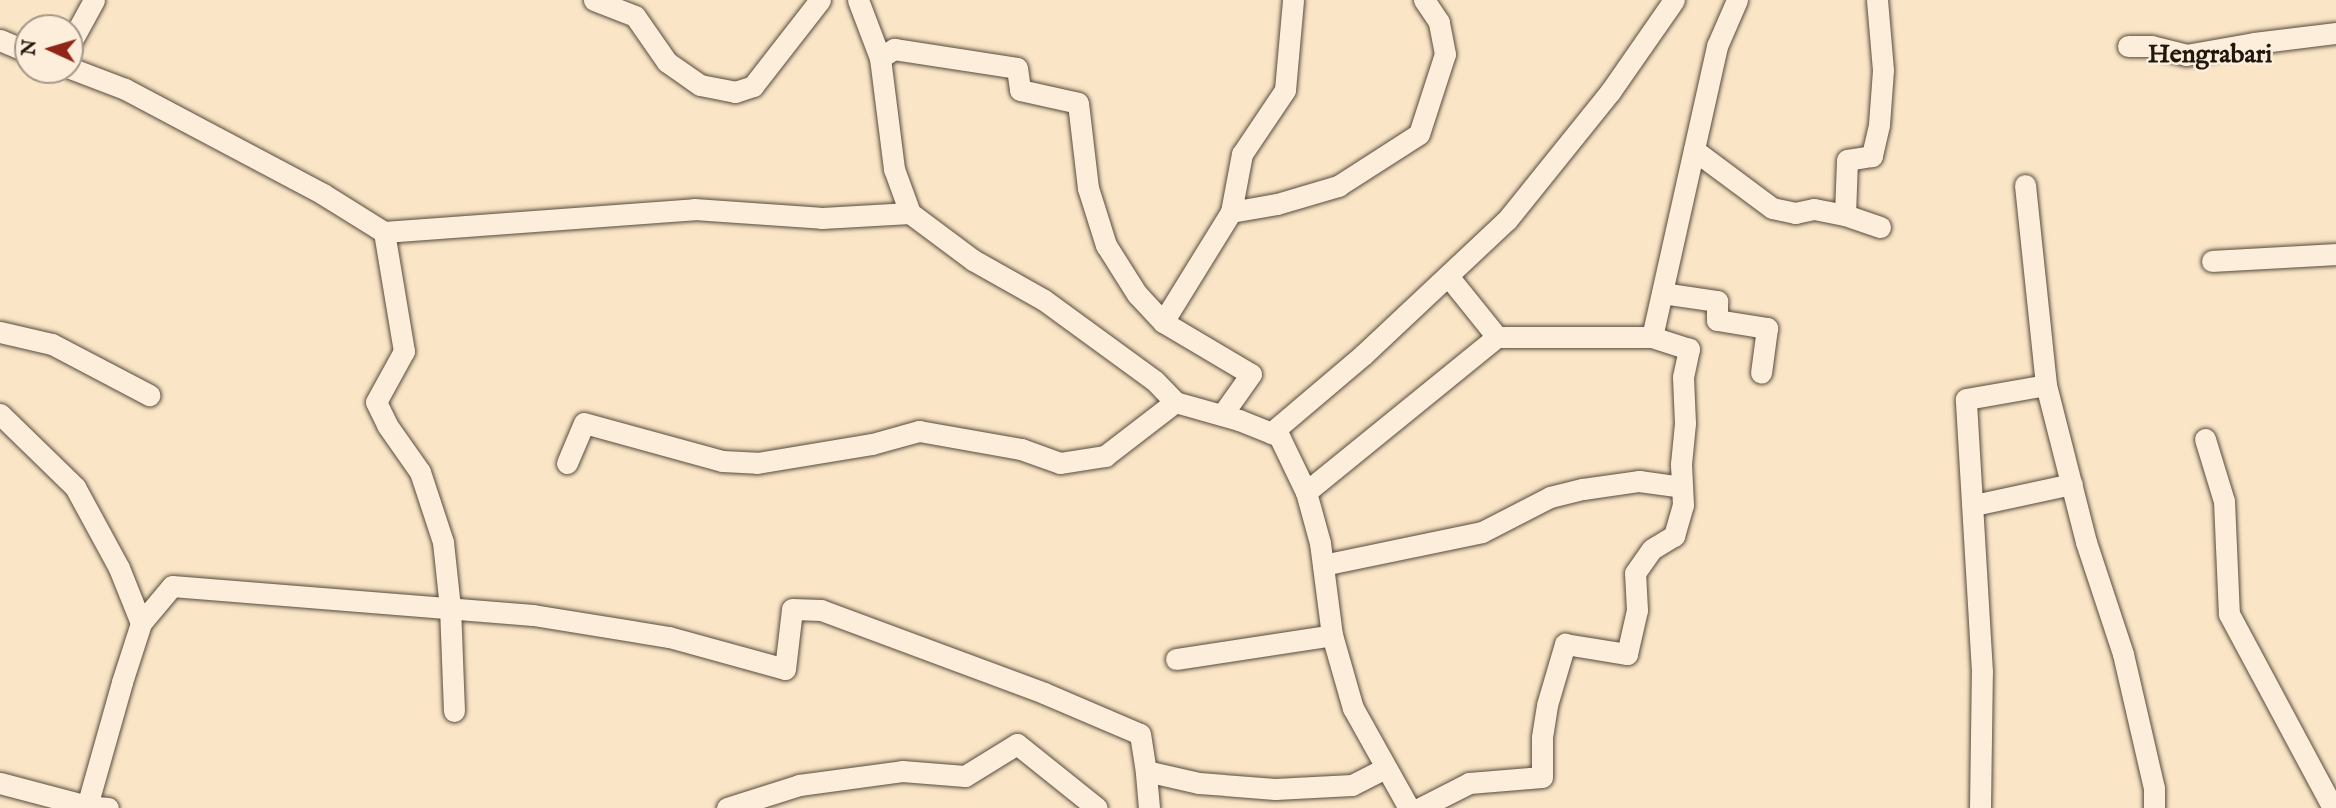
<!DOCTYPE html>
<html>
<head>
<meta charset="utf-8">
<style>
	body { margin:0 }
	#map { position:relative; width:2336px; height:808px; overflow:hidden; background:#fae5c6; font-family:"IM FELL English",serif }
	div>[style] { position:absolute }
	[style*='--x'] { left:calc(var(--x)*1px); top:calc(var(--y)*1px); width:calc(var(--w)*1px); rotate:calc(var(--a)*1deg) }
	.roads { filter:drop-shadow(0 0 2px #564b3d) drop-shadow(0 0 2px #564b3d) }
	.minor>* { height:21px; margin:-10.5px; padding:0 10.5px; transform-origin:10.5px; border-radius:10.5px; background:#fceeda }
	span { translate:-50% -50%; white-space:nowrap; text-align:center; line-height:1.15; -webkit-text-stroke:5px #fceeda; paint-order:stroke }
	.district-label { font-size:26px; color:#20180f; font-weight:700 }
	.north { position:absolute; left:14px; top:14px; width:70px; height:70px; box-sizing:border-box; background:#fceeda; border:2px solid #a49889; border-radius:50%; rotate:274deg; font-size:19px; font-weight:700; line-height:28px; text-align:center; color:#20180f }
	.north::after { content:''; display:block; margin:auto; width:24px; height:32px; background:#8f2418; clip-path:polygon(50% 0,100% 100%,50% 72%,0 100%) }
</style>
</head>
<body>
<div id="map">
	<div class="roads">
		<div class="minor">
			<div style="--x:594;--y:0;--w:44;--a:21.3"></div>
			<div style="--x:635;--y:16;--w:56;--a:55.2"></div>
			<div style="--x:667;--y:62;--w:40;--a:34.9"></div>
			<div style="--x:700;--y:85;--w:36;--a:11"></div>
			<div style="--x:735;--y:92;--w:19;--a:-18"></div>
			<div style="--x:753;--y:86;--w:109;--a:-52.1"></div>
			<div style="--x:858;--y:0;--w:62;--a:69.2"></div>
			<div style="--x:880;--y:58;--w:112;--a:82.8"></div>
			<div style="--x:894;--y:169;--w:47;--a:70"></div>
			<div style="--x:910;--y:213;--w:79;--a:36.7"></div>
			<div style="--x:973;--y:260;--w:81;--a:29.4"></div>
			<div style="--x:1044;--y:300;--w:137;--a:36.1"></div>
			<div style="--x:1155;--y:381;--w:29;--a:46"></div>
			<div style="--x:1175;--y:402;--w:66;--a:15.7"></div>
			<div style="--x:1239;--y:420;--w:43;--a:21.8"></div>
			<div style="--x:1279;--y:436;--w:62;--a:64.3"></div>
			<div style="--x:1306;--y:492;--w:53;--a:74.6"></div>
			<div style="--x:1320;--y:543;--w:93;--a:82.6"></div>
			<div style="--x:1332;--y:635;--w:76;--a:74"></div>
			<div style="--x:1353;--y:708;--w:115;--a:60.8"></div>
			<div style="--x:1877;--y:0;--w:70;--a:85.1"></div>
			<div style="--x:1883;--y:70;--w:55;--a:94.2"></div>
			<div style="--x:1879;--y:125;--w:32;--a:103"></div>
			<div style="--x:1872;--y:156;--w:25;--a:171"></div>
			<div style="--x:1847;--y:160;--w:55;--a:92.1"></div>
			<div style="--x:1845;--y:215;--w:37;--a:19"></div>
			<div style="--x:0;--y:40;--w:30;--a:23"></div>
			<div style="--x:70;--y:44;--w:50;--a:-61.4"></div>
			<div style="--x:2128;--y:46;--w:23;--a:0"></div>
			<div style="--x:2151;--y:46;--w:36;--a:14"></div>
			<div style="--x:2186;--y:55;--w:69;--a:-10"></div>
			<div style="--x:2254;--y:43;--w:83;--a:-7"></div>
			<div style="--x:880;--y:58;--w:17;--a:-33"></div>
			<div style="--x:894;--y:49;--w:124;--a:8.8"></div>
			<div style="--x:1017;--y:68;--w:22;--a:82"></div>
			<div style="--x:1020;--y:90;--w:59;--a:12.6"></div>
			<div style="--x:1078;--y:103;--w:86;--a:83.3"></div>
			<div style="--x:1088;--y:188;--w:60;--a:72.5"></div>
			<div style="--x:1106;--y:245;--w:58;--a:57.7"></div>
			<div style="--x:1137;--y:294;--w:38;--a:47"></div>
			<div style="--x:1163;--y:322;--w:102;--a:30.6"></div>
			<div style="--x:1251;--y:374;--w:50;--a:125.3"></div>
			<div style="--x:70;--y:68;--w:59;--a:20.9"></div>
			<div style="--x:125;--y:89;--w:224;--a:27.9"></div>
			<div style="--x:323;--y:194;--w:72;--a:31.9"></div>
			<div style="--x:384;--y:232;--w:311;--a:-4.2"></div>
			<div style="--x:694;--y:209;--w:128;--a:4"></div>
			<div style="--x:822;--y:218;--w:88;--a:-3.3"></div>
			<div style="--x:1694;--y:150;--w:97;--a:36.6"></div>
			<div style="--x:1772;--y:208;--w:24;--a:12"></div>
			<div style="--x:1795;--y:213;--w:19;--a:-12"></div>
			<div style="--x:1814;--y:209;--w:32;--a:11"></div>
			<div style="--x:2025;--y:185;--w:201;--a:84"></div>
			<div style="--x:2046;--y:385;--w:162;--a:75.7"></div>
			<div style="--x:2086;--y:542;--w:118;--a:71.7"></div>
			<div style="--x:2123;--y:654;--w:138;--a:77"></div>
			<div style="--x:2154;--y:788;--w:20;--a:90"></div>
			<div style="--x:1231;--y:212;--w:47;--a:-9.9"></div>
			<div style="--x:1277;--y:204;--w:64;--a:-16.4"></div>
			<div style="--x:1338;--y:186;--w:96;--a:-32.7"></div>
			<div style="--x:1419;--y:134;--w:84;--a:-72"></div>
			<div style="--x:1445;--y:54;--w:33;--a:-101"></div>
			<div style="--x:1439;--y:22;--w:27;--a:-124"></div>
			<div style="--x:384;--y:232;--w:121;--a:80.5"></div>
			<div style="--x:404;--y:351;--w:58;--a:118.8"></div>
			<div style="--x:376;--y:402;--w:25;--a:64"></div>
			<div style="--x:387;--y:425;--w:57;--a:54.9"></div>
			<div style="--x:420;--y:472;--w:74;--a:71.8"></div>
			<div style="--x:443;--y:542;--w:65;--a:83.9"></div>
			<div style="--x:450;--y:607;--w:104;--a:87.8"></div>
			<div style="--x:2212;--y:261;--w:124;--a:-3.2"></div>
			<div style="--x:1448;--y:276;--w:78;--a:51.2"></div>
			<div style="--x:1662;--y:293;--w:56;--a:8.3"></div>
			<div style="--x:1717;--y:301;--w:19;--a:90"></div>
			<div style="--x:1717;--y:320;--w:51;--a:9.1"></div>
			<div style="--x:1767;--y:328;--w:45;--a:97.6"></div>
			<div style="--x:1163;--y:322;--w:129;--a:-58.3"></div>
			<div style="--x:1231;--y:212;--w:59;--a:-79.3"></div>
			<div style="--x:1242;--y:154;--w:77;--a:-56.1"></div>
			<div style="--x:1285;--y:90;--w:90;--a:-84.9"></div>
			<div style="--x:0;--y:332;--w:53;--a:13"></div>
			<div style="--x:52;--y:344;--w:110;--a:27.7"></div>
			<div style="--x:0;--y:414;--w:105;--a:44.2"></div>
			<div style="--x:75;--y:487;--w:92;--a:61.5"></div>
			<div style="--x:119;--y:568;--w:59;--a:68.2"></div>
			<div style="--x:1271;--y:433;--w:121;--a:-40.3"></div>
			<div style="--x:1363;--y:355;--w:197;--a:-43.2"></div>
			<div style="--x:1507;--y:220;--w:164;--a:-51.2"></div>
			<div style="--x:1610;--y:92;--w:112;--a:-55.2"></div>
			<div style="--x:2205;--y:439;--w:65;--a:73"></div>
			<div style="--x:2224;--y:501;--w:113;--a:87.5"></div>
			<div style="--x:2229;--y:614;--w:220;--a:61.8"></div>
			<div style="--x:567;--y:463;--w:43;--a:-67"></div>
			<div style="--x:584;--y:423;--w:143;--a:15.4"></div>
			<div style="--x:722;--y:461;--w:35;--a:3"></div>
			<div style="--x:757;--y:463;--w:117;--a:-9.4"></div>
			<div style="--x:872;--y:444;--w:49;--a:-15.5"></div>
			<div style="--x:919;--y:431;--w:104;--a:10"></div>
			<div style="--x:1021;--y:449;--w:41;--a:19.7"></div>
			<div style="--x:1060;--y:463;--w:46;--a:-8.8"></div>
			<div style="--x:1105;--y:456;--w:88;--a:-37.6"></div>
			<div style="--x:1306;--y:492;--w:246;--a:-39.1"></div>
			<div style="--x:1497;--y:337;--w:155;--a:0"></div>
			<div style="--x:1652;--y:337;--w:298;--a:-77.4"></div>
			<div style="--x:1717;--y:46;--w:50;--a:-66.5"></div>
			<div style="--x:1974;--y:505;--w:100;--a:-12.1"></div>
			<div style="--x:1323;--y:565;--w:162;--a:-11.7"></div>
			<div style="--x:1482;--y:532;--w:76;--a:-27.2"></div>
			<div style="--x:1550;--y:497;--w:34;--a:-14"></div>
			<div style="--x:1583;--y:489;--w:57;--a:-8.1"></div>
			<div style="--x:1639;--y:481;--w:43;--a:7.9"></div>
			<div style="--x:1176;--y:659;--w:158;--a:-8.7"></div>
			<div style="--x:0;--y:783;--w:90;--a:14.8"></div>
			<div style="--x:108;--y:808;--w:21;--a:-175"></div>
			<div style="--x:87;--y:806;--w:129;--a:-74.2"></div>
			<div style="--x:122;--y:682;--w:62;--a:-72.1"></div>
			<div style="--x:141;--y:623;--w:48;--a:-50"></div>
			<div style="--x:172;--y:586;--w:362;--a:4.6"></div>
			<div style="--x:533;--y:615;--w:138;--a:9.2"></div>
			<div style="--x:669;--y:637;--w:120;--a:15.4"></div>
			<div style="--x:785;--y:669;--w:60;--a:-83.3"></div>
			<div style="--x:792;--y:609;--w:29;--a:2"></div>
			<div style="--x:821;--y:610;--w:238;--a:20.4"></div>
			<div style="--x:1044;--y:693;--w:104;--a:23.1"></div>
			<div style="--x:1140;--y:734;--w:37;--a:81"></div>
			<div style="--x:727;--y:808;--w:76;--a:-17.7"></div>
			<div style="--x:799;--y:785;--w:104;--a:-7.7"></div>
			<div style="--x:902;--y:771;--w:63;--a:4.5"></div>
			<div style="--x:965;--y:776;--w:61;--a:-31.6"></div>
			<div style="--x:1017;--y:744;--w:102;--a:38.7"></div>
			<div style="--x:1149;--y:808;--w:37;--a:-95"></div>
			<div style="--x:1146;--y:771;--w:54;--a:12.8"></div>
			<div style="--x:1199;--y:783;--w:76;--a:4.5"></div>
			<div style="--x:1275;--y:789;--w:77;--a:-3"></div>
			<div style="--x:1352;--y:785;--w:38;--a:-27"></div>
			<div style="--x:1420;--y:808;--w:55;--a:-27"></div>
			<div style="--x:1469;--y:783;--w:73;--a:-4.7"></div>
			<div style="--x:1542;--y:777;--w:40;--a:-90"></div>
			<div style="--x:1542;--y:737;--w:32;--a:-81"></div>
			<div style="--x:1547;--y:705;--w:64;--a:-73.6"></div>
			<div style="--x:1565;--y:644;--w:63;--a:9.2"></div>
			<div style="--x:1627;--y:654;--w:45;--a:-77.2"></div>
			<div style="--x:1637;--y:610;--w:37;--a:-93"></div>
			<div style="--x:1635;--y:573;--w:29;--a:-55"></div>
			<div style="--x:1652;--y:549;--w:26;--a:-31"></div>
			<div style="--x:1674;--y:536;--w:32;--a:-74"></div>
			<div style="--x:1683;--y:505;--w:41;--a:-92.8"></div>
			<div style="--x:1681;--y:464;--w:41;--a:-84.4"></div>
			<div style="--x:1685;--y:423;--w:46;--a:-92.5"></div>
			<div style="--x:1683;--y:377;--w:29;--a:-78"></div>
			<div style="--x:1689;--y:349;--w:39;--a:-162"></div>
			<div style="--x:1980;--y:808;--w:136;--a:-89.2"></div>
			<div style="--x:1982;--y:672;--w:273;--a:-93.4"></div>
			<div style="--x:1966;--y:399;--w:81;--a:-9.9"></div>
		</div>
	</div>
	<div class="district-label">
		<span style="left:2210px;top:55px">Hengrabari</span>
	</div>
	<div class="north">N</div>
</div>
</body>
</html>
